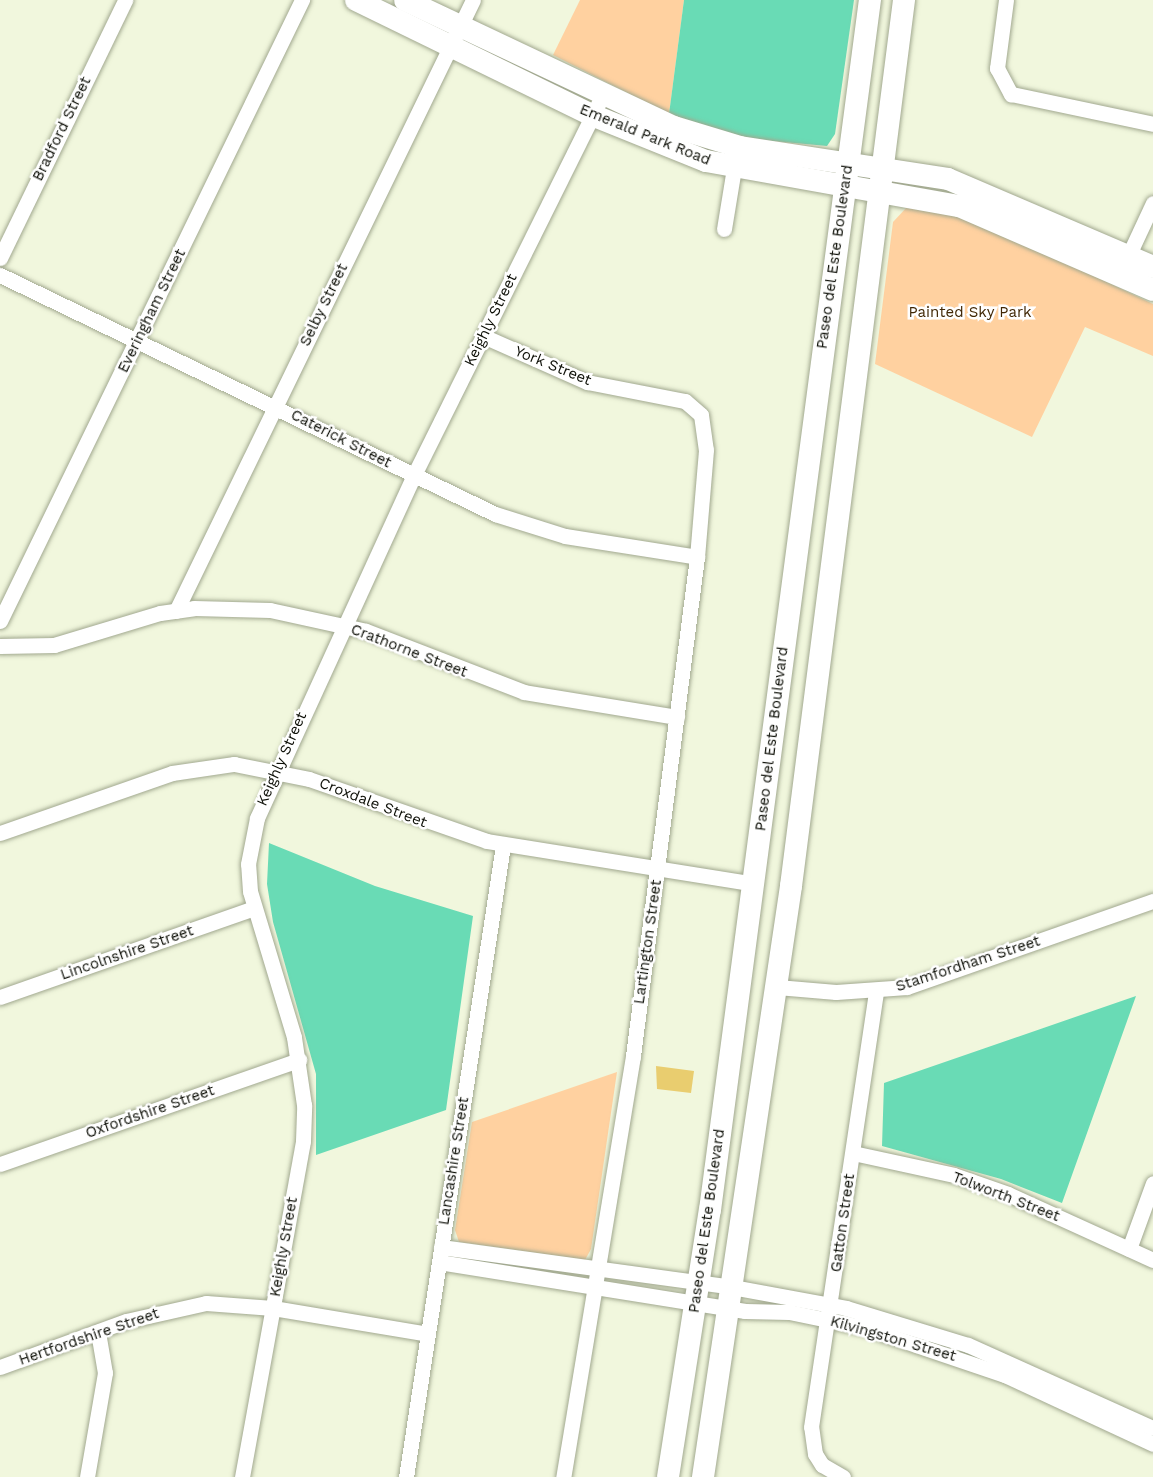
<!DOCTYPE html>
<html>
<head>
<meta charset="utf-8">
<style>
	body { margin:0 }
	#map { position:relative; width:1153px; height:1477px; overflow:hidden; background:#f1f7dd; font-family:"Work Sans",sans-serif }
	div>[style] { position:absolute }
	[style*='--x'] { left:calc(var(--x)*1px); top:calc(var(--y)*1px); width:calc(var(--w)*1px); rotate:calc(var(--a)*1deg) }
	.green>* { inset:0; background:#ffd1a0 }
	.water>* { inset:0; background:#69dbb5 }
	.building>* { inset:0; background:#e9cd6f }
	.roads { filter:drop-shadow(0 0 2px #a1a88f) drop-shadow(0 0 2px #a1a88f) }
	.street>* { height:15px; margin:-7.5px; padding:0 7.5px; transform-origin:7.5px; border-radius:7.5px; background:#fff }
	.secondary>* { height:22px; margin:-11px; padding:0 11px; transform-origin:11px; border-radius:11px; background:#fff }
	span { translate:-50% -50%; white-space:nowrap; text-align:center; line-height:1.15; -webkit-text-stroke:5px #fff; paint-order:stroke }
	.street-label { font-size:15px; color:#0d0f07 }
	.park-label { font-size:15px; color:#402705 }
</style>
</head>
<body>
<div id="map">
	<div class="green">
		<div style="clip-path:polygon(580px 0,684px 0,669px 114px,553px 55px)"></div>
		<div style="clip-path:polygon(908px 206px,980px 222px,1153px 304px,1153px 356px,1085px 327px,1032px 437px,875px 364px,893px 222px)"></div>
		<div style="clip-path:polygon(617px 1072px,591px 1249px,585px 1260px,459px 1242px,455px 1230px,472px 1122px)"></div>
	</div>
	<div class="water">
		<div style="clip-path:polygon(684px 0,854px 0,835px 134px,827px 146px,731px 137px,669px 114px)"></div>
		<div style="clip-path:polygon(269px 843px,375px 886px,473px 916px,446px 1110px,316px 1155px,316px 1074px,273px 922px,267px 884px)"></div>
		<div style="clip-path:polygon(1136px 996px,1062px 1203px,1001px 1179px,882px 1146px,884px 1083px)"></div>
	</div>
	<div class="building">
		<div style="clip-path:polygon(656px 1066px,694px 1071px,691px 1093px,657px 1089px)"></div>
	</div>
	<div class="roads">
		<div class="street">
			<div style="--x:1006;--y:0;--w:69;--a:97.5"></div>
			<div style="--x:997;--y:68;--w:30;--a:62"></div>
			<div style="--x:1011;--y:94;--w:145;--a:11.9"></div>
			<div style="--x:724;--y:229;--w:62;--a:-80.7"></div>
			<div style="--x:0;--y:258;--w:287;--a:-64.1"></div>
			<div style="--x:1125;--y:263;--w:66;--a:-65"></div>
			<div style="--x:0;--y:275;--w:550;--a:25.77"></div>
			<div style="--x:495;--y:514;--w:73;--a:17.4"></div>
			<div style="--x:565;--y:536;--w:134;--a:9"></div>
			<div style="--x:483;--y:336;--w:114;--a:23.9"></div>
			<div style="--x:587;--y:382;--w:100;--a:11"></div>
			<div style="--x:685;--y:401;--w:21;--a:41"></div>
			<div style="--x:701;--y:415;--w:35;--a:82"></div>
			<div style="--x:706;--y:450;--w:107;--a:94.8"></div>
			<div style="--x:697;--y:557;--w:503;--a:97.31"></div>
			<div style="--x:633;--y:1056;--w:427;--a:99.4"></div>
			<div style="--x:176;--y:611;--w:679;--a:-64.08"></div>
			<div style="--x:0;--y:621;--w:691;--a:-64.07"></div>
			<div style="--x:0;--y:646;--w:54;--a:-1.1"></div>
			<div style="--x:54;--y:645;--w:111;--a:-16.8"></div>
			<div style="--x:160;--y:613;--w:34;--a:-8"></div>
			<div style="--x:194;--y:608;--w:76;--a:1.5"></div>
			<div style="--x:270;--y:610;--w:98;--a:12.3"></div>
			<div style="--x:366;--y:631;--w:169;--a:21.1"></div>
			<div style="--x:524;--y:692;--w:155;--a:9.3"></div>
			<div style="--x:0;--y:833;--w:182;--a:-19.2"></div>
			<div style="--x:172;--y:773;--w:63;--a:-8.3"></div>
			<div style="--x:234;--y:764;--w:76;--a:11.3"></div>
			<div style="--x:309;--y:779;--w:188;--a:19.2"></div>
			<div style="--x:487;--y:841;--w:270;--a:9.1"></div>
			<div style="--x:777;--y:987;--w:59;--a:4.8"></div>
			<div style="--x:836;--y:992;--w:71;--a:-4"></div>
			<div style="--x:907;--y:987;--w:261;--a:-19.3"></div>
			<div style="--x:0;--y:997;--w:269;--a:-19.3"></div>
			<div style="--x:853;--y:1153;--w:103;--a:12.3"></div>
			<div style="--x:954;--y:1175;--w:57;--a:19.4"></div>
			<div style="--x:1008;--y:1194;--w:159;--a:24.5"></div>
			<div style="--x:0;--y:1164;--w:317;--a:-19.2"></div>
			<div style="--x:441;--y:1247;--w:294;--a:7.8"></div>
			<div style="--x:732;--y:1287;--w:116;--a:10.4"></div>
			<div style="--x:846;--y:1308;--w:127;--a:16.9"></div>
			<div style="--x:968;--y:1345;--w:203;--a:24.2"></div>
			<div style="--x:1129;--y:1249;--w:70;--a:-70"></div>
			<div style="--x:439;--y:1262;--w:310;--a:9.1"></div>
			<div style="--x:745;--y:1311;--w:44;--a:1.3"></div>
			<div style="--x:789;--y:1312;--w:79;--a:11.7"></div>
			<div style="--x:866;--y:1328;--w:147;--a:18.7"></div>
			<div style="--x:1005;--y:1375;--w:163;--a:25"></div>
			<div style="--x:0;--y:1367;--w:134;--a:-20.1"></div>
			<div style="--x:126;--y:1321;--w:82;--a:-12.7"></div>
			<div style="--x:206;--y:1303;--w:67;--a:4.3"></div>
			<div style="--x:273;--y:1308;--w:157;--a:9.5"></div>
			<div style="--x:87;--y:1477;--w:106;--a:-80.2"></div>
			<div style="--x:105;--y:1373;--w:42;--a:-99.7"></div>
			<div style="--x:242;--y:1477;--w:341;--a:-79.7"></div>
			<div style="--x:303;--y:1141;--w:36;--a:-88"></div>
			<div style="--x:304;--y:1105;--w:69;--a:-98.4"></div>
			<div style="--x:294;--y:1037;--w:152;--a:-106.8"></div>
			<div style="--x:250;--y:891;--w:27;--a:-94"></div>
			<div style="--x:248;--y:864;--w:47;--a:-78.9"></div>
			<div style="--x:257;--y:818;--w:375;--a:-65.4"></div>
			<div style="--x:413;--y:477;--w:427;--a:-63.6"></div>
			<div style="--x:406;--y:1477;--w:639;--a:-81.27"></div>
			<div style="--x:843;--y:1477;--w:24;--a:-150"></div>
			<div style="--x:822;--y:1465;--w:13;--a:-122"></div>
			<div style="--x:815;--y:1454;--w:27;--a:-98"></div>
			<div style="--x:811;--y:1427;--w:441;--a:-81.5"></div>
		</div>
		<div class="secondary">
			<div style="--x:356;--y:0;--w:263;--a:26"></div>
			<div style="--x:592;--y:115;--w:123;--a:22"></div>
			<div style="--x:706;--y:161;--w:257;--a:10.1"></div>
			<div style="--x:959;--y:206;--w:211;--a:23.4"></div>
			<div style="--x:405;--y:0;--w:297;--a:25.3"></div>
			<div style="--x:674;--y:127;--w:69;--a:16.9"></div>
			<div style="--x:740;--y:147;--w:210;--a:8.7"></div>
			<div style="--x:948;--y:179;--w:223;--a:23.2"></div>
			<div style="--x:668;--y:1477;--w:270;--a:-81.1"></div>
			<div style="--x:710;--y:1210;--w:1221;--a:-82.47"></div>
			<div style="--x:703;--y:1477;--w:598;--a:-81.53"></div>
			<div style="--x:791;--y:886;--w:893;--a:-82.73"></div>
		</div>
	</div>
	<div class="street-label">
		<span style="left:62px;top:129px;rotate:-64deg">Bradford Street</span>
		<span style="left:645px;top:135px;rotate:22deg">Emerald Park Road</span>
		<span style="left:835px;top:257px;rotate:-82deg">Paseo del Este Boulevard</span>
		<span style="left:324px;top:305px;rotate:-64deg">Selby Street</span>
		<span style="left:152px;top:311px;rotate:-64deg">Everingham Street</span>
		<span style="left:491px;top:320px;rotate:-64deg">Keighly Street</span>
		<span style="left:553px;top:366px;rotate:22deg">York Street</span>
		<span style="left:341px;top:439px;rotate:27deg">Caterick Street</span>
		<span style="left:409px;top:651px;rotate:21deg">Crathorne Street</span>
		<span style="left:772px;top:739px;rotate:-83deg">Paseo del Este Boulevard</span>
		<span style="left:282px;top:759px;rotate:-66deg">Keighly Street</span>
		<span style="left:373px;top:803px;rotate:21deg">Croxdale Street</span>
		<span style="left:648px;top:942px;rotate:-82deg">Lartington Street</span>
		<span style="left:127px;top:953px;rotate:-19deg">Lincolnshire Street</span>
		<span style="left:968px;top:964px;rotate:-18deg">Stamfordham Street</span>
		<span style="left:150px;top:1112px;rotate:-19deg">Oxfordshire Street</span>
		<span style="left:454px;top:1161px;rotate:-81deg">Lancashire Street</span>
		<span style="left:1006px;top:1197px;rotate:21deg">Tolworth Street</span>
		<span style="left:707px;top:1221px;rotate:-82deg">Paseo del Este Boulevard</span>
		<span style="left:843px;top:1223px;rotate:-82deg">Gatton Street</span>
		<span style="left:284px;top:1247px;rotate:-80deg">Keighly Street</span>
		<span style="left:89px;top:1337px;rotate:-19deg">Hertfordshire Street</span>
		<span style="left:893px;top:1339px;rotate:16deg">Kilvingston Street</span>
	</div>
	<div class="park-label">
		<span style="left:970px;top:313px">Painted Sky Park</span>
	</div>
</div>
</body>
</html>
